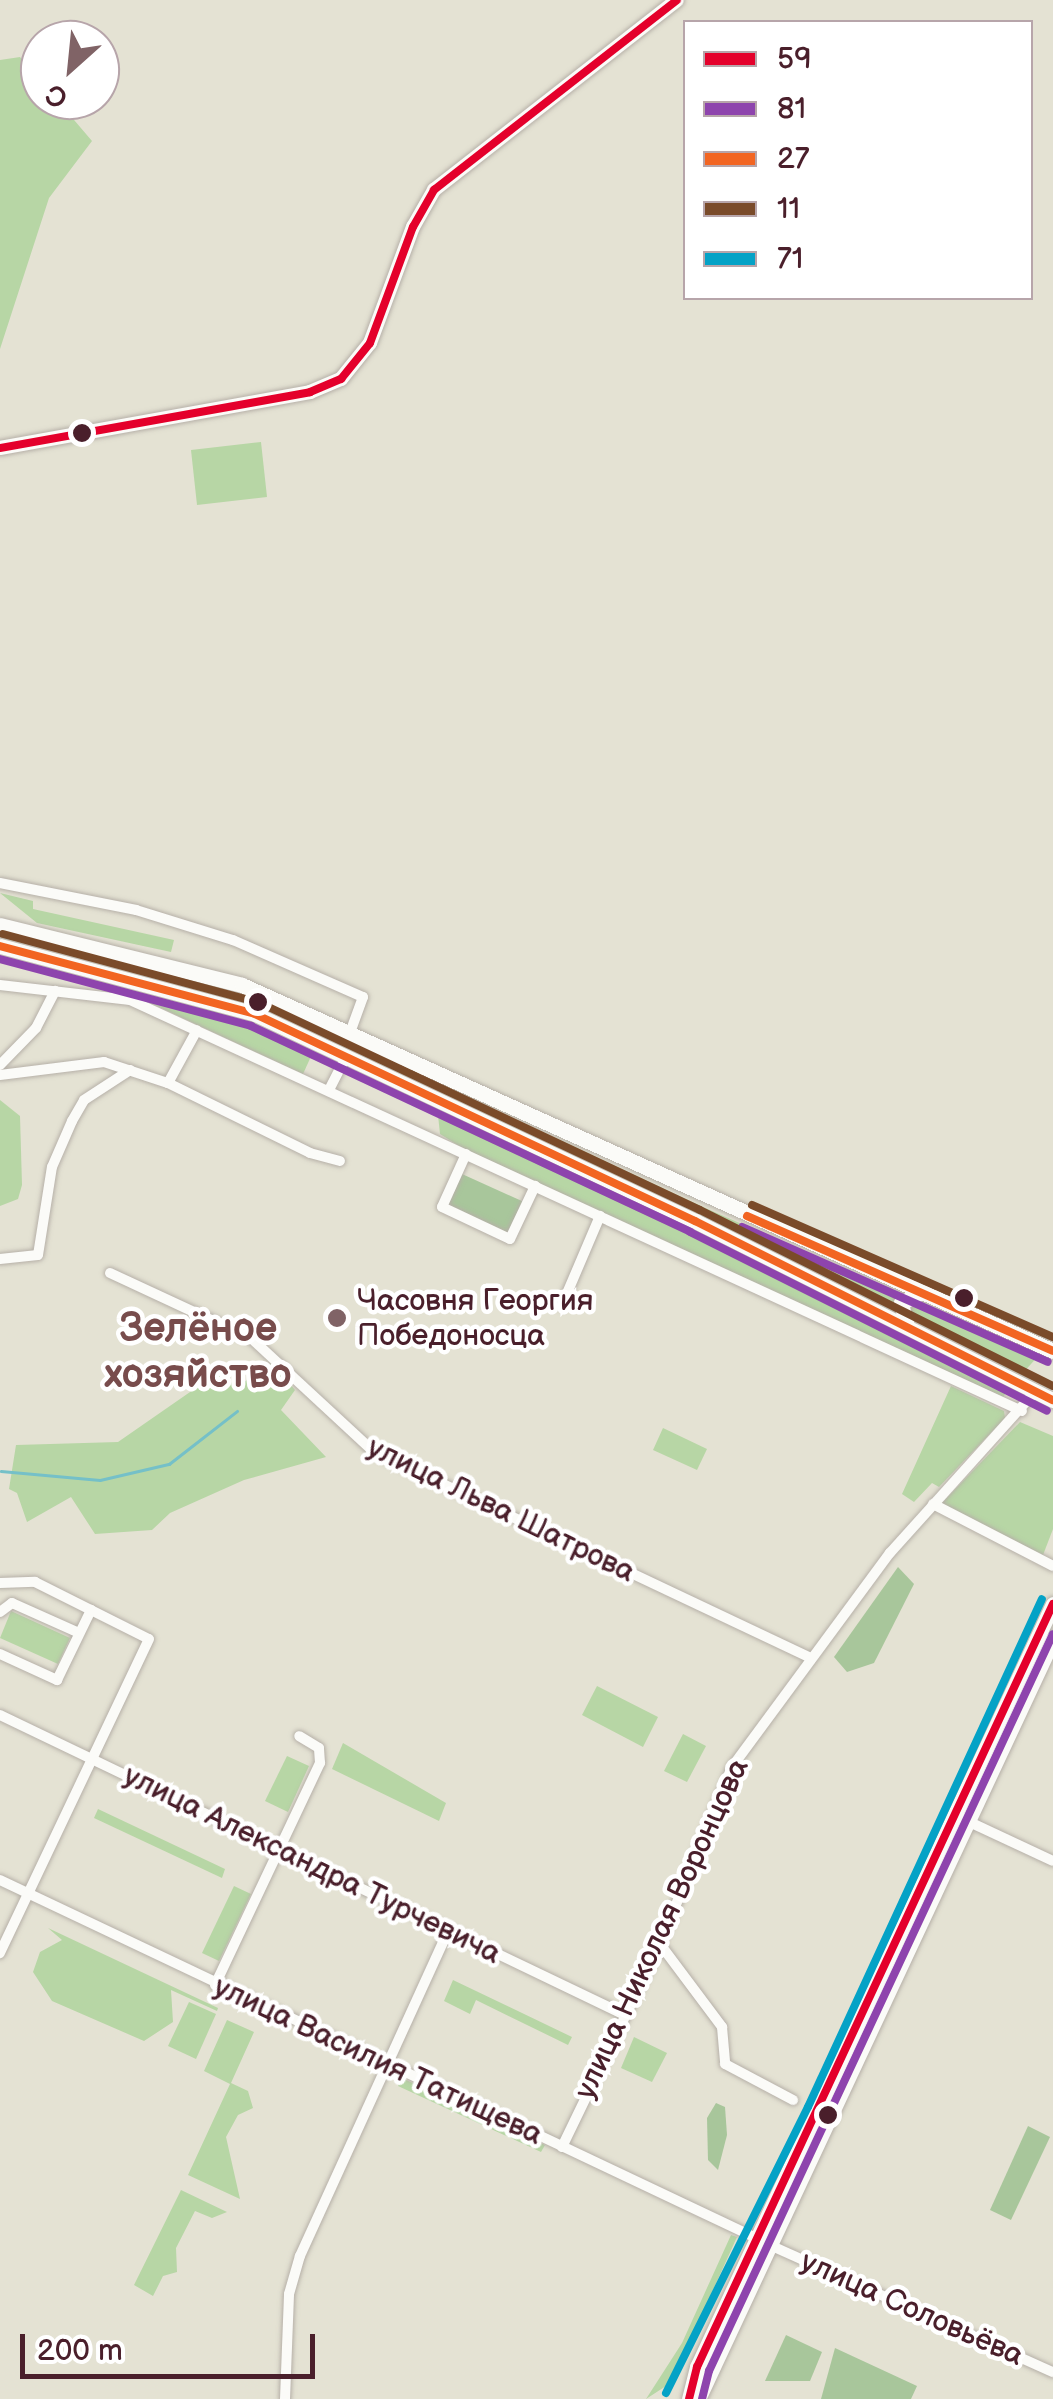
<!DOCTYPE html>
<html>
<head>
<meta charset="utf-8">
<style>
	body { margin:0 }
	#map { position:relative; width:1053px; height:2399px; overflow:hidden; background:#e4e2d3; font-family:"Balsamiq Sans",sans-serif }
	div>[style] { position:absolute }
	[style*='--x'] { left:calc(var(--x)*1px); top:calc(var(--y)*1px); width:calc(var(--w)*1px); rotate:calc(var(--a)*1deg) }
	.green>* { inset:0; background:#b7d6a5 }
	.forest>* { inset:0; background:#a8c69b }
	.stream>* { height:2.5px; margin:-1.25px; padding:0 1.25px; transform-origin:1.25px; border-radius:1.25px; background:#75c0c8 }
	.roads { filter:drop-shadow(0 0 2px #b6b0a8) drop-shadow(0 0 2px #b6b0a8) }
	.street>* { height:10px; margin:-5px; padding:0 5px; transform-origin:5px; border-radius:5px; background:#fbfbf8 }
	.secondary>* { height:14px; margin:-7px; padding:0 7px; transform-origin:7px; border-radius:7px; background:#fbfbf8 }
	.primary>* { height:15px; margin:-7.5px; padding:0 7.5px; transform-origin:7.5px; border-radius:7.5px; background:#fbfbf8 }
	.bus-1>* { height:8px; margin:-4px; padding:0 4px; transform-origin:4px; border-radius:4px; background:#e4002b }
	.bus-2>* { height:8px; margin:-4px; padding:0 4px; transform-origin:4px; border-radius:4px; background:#8e44ad }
	.bus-3>* { height:8px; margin:-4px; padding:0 4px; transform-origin:4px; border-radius:4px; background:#f26522 }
	.bus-4>* { height:8px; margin:-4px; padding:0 4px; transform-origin:4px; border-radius:4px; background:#7a4b2a }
	.bus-5>* { height:8px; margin:-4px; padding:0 4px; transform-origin:4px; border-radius:4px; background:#04a2c6 }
	.dots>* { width:28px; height:28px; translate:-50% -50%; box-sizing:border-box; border:5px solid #fff; border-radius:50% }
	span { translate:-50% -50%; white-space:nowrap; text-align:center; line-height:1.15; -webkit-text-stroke:9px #fff; paint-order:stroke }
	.poi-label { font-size:30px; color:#4a1f2b }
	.left { translate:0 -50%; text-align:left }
	.street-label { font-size:30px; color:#4a1f2b }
	.district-label { font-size:40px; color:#784c4c; font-weight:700 }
	.legend { position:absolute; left:683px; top:20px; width:350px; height:280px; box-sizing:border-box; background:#fff; border:2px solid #b7a5aa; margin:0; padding:12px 18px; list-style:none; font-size:30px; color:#4a1f2b }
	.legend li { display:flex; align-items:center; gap:20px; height:50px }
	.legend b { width:50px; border:2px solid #b7a5aa }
	.north { position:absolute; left:20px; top:20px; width:100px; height:100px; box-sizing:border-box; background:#fff; border:2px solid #b7a5aa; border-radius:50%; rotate:207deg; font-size:28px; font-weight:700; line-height:40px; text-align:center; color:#4a1f2b }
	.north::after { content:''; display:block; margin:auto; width:35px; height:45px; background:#806366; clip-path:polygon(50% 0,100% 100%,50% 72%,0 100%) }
	.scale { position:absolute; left:20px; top:2334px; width:295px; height:45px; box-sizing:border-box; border:5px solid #4a1f2b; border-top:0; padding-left:12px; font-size:30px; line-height:35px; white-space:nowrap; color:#4a1f2b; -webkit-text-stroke:8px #fff; paint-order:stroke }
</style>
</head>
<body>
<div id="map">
	<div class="green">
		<div style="clip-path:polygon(20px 57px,40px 80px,40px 100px,57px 100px,92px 141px,49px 198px,0 349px,0 60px)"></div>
		<div style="clip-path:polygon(261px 442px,267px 497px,197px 505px,191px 450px)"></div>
		<div style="clip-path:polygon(0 893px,33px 901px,33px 909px,174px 940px,171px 952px,37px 923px)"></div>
		<div style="clip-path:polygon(52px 974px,214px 1011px,313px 1052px,303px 1074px,144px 1000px)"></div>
		<div style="clip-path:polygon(331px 1033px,703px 1207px,900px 1293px,892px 1308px)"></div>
		<div style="clip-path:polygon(0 1100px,20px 1116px,22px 1185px,18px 1199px,0 1206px)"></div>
		<div style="clip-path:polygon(438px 1115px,691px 1229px,1010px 1388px,1003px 1397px,467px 1151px,440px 1134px)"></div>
		<div style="clip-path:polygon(919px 1301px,994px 1334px,1039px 1355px,1023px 1373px,912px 1318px,908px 1307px)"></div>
		<div style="clip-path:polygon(272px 1363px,295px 1390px,281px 1410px,326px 1457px,244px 1480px,170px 1513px,152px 1530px,95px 1534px,71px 1497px,27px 1522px,17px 1493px,9px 1489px,16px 1445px,118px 1442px,216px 1374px,238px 1386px)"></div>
		<div style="clip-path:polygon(951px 1386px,1004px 1411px,1005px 1418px,939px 1487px,932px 1483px,914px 1502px,902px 1494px)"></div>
		<div style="clip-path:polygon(1020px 1422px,1053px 1436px,1053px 1529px,1043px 1555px,941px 1504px)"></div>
		<div style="clip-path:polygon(663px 1428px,707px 1449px,697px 1470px,653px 1450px)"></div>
		<div style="clip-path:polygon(11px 1611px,70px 1638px,58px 1664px,0 1638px)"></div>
		<div style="clip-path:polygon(597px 1686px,658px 1717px,643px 1747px,582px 1715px)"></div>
		<div style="clip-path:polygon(683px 1734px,706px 1746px,687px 1782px,664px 1771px)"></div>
		<div style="clip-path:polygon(343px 1743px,446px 1803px,439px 1821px,332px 1769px)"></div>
		<div style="clip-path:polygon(287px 1756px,309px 1766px,288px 1812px,265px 1801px)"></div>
		<div style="clip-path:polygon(98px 1809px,225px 1869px,222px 1878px,94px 1818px)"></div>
		<div style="clip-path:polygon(234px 1886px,251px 1894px,219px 1961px,202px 1953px)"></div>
		<div style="clip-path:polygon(48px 1928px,218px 2008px,217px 2011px,171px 1990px,173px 2022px,144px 2041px,52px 2001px,33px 1972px,40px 1952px,62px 1940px)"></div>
		<div style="clip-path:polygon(453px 1980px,572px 2037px,568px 2045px,476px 2000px,470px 2014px,444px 2001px)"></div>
		<div style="clip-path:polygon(189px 2002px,216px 2014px,196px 2059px,168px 2046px)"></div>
		<div style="clip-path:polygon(227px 2020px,254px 2032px,231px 2083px,248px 2091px,253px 2108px,238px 2115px,226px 2137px,240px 2199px,188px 2175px,230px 2084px,204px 2071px)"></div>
		<div style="clip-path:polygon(634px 2037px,667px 2053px,652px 2082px,621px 2068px)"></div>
		<div style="clip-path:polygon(402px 2078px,545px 2145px,541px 2152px,398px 2086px)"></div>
		<div style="clip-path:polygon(181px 2190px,227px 2212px,212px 2218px,195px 2211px,176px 2248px,177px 2272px,163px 2276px,153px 2296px,134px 2285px)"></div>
		<div style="clip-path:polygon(731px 2235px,737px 2237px,684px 2354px,666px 2386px,646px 2399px,682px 2343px)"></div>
	</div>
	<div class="forest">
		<div style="clip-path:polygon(462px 1174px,524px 1202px,509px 1235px,447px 1206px)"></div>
		<div style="clip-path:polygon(898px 1567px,914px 1584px,874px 1663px,847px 1672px,834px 1657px)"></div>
		<div style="clip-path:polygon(716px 2103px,725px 2107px,727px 2135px,718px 2170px,708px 2160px,707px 2118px)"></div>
		<div style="clip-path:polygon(1028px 2126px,1050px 2137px,1011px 2220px,990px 2210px)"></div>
		<div style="clip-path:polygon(786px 2335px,822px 2352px,810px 2381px,765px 2381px)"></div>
		<div style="clip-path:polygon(835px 2348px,917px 2386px,911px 2399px,821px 2399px)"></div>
	</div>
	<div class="stream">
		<div style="--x:1;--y:1471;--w:99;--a:5.2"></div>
		<div style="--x:100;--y:1480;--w:71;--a:-13.1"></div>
		<div style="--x:169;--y:1464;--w:86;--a:-37.9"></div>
	</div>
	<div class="roads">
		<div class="street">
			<div style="--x:0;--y:883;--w:139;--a:11.2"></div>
			<div style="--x:136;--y:910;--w:102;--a:17.2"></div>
			<div style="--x:233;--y:940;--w:142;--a:23.7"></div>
			<div style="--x:363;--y:997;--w:37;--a:110"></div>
			<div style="--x:0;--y:985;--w:131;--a:6.6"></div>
			<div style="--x:130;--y:1000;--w:982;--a:24.74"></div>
			<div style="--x:0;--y:1065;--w:52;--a:-45.8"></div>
			<div style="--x:36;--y:1028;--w:42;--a:-62.8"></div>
			<div style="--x:0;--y:1075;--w:105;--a:-7.1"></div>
			<div style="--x:104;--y:1062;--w:67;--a:18.2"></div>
			<div style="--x:168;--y:1083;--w:158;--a:26.2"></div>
			<div style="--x:310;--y:1153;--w:31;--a:15"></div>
			<div style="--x:168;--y:1083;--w:60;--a:-61.3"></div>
			<div style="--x:329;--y:1090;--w:37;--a:-63"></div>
			<div style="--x:466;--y:1154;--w:58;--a:114.4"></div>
			<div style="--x:442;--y:1207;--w:75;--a:25.2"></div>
			<div style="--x:510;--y:1239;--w:59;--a:-64.7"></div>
			<div style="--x:0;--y:1259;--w:38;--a:-6"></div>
			<div style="--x:38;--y:1255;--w:89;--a:-81"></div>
			<div style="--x:52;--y:1167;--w:50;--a:-66.5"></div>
			<div style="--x:72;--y:1121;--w:24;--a:-60"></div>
			<div style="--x:84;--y:1100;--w:55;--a:-33.1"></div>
			<div style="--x:110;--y:1273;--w:157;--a:24.9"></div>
			<div style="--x:252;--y:1339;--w:165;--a:42.8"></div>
			<div style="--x:373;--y:1451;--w:484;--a:25.3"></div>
			<div style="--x:562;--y:1305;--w:97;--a:-66.9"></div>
			<div style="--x:933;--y:1504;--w:135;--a:27.3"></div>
			<div style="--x:0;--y:1583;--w:35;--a:-2"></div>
			<div style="--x:35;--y:1582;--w:127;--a:26.6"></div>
			<div style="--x:149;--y:1639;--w:348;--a:115.4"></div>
			<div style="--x:0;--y:1612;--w:15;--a:-37"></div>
			<div style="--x:12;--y:1603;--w:73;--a:24.1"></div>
			<div style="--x:0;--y:1654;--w:63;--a:24.5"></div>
			<div style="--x:57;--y:1680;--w:78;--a:-64.1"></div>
			<div style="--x:0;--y:1715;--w:693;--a:25.64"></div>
			<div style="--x:963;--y:1819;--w:99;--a:25"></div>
			<div style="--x:0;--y:1880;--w:839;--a:25.34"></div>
			<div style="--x:660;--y:1944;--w:104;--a:53.2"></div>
			<div style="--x:722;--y:2027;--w:37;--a:85"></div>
			<div style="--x:725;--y:2064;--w:77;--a:27.9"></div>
			<div style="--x:215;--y:1985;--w:246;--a:-64.7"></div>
			<div style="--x:320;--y:1763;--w:15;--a:-94"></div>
			<div style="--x:319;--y:1748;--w:23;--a:-149"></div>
			<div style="--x:562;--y:2147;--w:225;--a:-64.2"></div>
			<div style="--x:660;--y:1944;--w:191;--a:-67.9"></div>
			<div style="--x:732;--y:1767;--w:266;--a:-53.6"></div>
			<div style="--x:890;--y:1553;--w:217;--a:-48"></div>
			<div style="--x:772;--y:2246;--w:308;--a:24.2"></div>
			<div style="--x:285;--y:2399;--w:105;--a:-87.8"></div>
			<div style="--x:289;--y:2294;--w:40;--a:-74"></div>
			<div style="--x:300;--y:2256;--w:357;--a:-65.5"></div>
		</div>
		<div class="secondary">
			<div style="--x:0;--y:448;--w:315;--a:-10.2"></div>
			<div style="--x:310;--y:392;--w:34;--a:-23"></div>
			<div style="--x:341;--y:379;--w:46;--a:-51.1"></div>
			<div style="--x:370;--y:343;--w:124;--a:-69.7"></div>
			<div style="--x:413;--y:227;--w:43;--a:-60.4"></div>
			<div style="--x:434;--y:190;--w:308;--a:-38"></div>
		</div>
		<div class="primary">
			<div style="--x:0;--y:925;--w:249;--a:13.9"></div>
			<div style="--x:242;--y:985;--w:890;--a:24.29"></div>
			<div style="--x:0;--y:946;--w:264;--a:14.9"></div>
			<div style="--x:255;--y:1014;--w:486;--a:25.2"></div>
			<div style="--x:695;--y:1221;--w:400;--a:26.6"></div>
			<div style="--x:907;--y:1326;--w:24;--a:-105"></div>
			<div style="--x:901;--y:1303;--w:24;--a:-28"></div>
			<div style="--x:689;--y:2399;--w:33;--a:-76"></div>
			<div style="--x:697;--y:2367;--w:842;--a:-64.99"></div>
			<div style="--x:698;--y:2399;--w:839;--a:-64.96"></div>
		</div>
	</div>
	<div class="bus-1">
		<div style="--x:0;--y:448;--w:315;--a:-10.2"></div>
		<div style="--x:310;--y:392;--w:34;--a:-23"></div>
		<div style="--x:341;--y:379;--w:46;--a:-51.1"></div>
		<div style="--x:370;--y:343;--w:124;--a:-69.7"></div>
		<div style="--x:413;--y:227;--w:43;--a:-60.4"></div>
		<div style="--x:434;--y:190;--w:308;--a:-38"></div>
		<div style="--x:689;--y:2399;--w:33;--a:-76"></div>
		<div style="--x:697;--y:2367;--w:842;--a:-64.99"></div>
	</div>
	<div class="bus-2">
		<div style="--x:0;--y:959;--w:260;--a:14.9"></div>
		<div style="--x:251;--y:1026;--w:485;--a:25.1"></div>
		<div style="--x:690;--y:1232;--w:399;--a:26.6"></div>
		<div style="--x:742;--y:1227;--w:334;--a:23.8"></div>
		<div style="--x:702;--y:2399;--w:29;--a:-76"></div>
		<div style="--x:709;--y:2371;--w:813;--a:-64.98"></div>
	</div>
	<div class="bus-3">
		<div style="--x:0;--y:946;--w:264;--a:14.9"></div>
		<div style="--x:255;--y:1014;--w:486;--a:25.2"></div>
		<div style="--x:695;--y:1221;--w:400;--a:26.6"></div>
		<div style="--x:747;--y:1216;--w:334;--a:23.8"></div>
	</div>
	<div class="bus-4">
		<div style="--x:3;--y:934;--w:266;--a:15"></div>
		<div style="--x:260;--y:1003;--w:486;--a:25.2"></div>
		<div style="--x:700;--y:1210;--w:394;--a:26.5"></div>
		<div style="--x:752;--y:1205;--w:329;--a:23.7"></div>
	</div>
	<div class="bus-5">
		<div style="--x:666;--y:2393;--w:319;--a:-63.6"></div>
		<div style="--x:808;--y:2107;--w:559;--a:-65.27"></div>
	</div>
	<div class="dots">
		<div style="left:82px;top:433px;background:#4a1f2b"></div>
		<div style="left:258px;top:1002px;background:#4a1f2b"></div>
		<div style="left:964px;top:1298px;background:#4a1f2b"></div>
		<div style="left:337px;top:1318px;background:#806366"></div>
		<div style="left:828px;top:2115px;background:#4a1f2b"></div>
	</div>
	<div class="poi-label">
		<span class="left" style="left:357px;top:1318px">Часовня Георгия<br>Победоносца</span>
	</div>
	<div class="street-label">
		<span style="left:501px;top:1510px;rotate:26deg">улица Льва Шатрова</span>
		<span style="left:312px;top:1865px;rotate:26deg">улица Александра Турчевича</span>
		<span style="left:662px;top:1929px;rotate:-65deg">улица Николая Воронцова</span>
		<span style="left:378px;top:2061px;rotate:25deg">улица Василия Татищева</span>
		<span style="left:912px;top:2309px;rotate:24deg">улица Соловьёва</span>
	</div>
	<div class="district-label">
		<span style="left:198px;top:1352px">Зелёное<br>хозяйство</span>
	</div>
	<ul class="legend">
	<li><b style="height:12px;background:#e4002b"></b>59</li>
	<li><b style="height:12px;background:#8e44ad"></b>81</li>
	<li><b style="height:12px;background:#f26522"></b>27</li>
	<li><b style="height:12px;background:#7a4b2a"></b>11</li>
	<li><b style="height:12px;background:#04a2c6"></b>71</li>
	</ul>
	<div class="north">С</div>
	<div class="scale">200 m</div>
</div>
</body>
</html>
